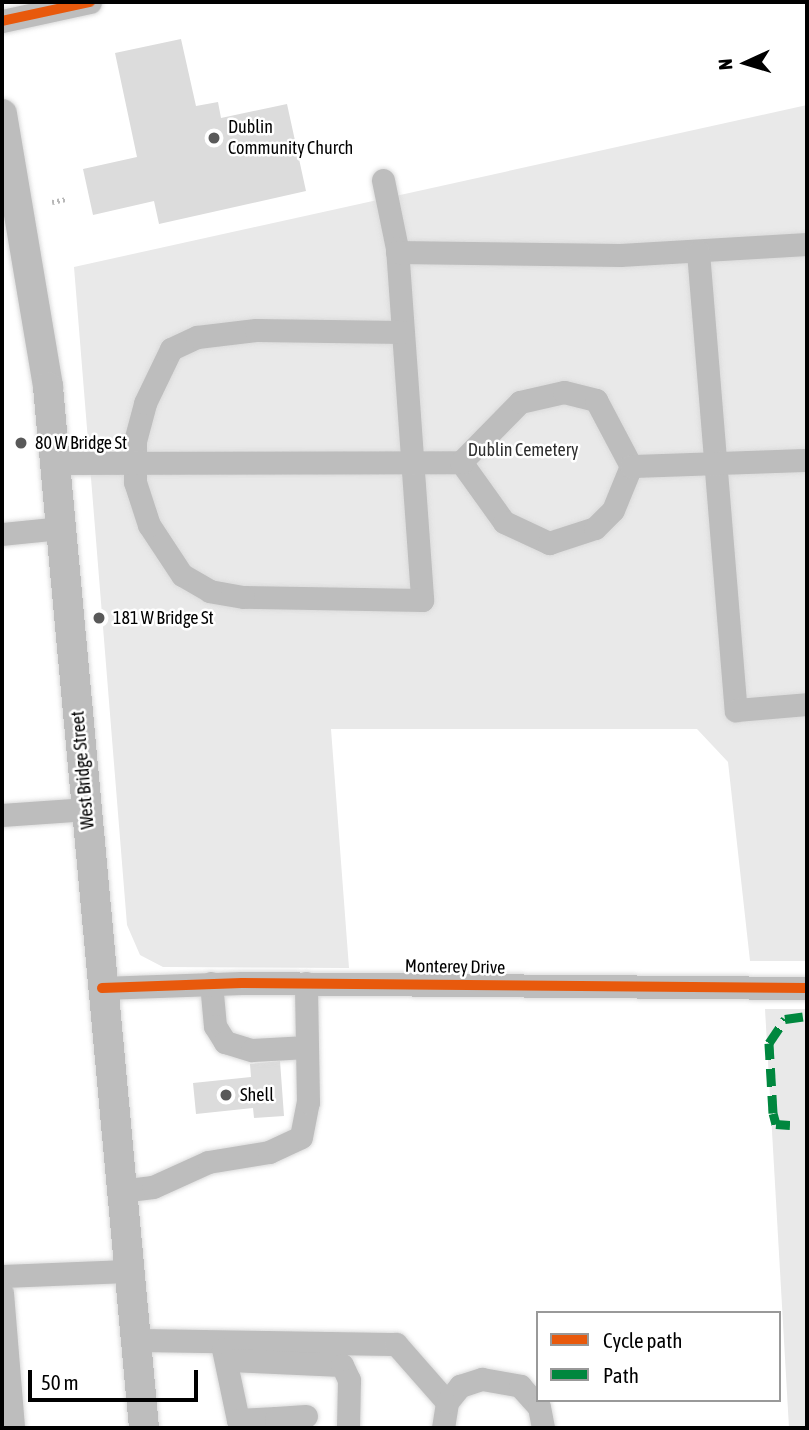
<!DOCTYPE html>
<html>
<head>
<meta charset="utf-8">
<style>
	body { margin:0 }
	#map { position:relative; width:809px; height:1430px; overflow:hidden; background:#fff; font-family:"Asap Condensed",sans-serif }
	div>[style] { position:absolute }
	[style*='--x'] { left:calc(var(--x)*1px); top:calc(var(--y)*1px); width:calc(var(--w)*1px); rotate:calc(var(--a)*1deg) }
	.green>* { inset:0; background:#e9e9e9 }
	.building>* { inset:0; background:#dcdcdc }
	.path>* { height:4.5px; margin-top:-2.25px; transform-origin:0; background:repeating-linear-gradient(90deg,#b8b8b8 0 2px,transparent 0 5.5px) }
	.roads { filter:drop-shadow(0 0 2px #dbdbdb) drop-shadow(0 0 2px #dbdbdb) }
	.minor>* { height:23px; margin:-11.5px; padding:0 11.5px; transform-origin:11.5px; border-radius:11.5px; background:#bdbdbd }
	.major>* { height:30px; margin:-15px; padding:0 15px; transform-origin:15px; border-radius:15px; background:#bdbdbd }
	.quiet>* { height:9px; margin-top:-4.5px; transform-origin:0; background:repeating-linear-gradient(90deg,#00873e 0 18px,transparent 0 27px) }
	.cycleway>* { height:10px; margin:-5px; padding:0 5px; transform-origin:5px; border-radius:5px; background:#e8590c }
	.dots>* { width:19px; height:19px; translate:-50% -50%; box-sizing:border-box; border:4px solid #fff; border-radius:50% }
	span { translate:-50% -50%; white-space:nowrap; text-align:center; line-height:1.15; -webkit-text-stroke:5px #fff; paint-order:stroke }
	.poi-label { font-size:18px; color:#000 }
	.left { translate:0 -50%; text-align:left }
	.park-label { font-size:18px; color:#2e2e2e }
	.street-label { font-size:18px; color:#000 }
	.frame { position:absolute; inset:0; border:4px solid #000; pointer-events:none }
	.legend { position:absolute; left:536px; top:1311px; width:245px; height:91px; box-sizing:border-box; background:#fff; border:2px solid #999; margin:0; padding:9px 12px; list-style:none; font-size:21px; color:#000 }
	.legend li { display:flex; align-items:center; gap:14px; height:35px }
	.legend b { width:35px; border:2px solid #999 }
	.north { position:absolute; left:711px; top:28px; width:70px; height:70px; -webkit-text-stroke:5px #fff; paint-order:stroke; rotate:266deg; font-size:19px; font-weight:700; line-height:28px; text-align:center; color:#000 }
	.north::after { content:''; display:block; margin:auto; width:24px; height:32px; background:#000; clip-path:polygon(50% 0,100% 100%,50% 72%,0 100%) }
	.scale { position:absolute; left:28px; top:1370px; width:170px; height:32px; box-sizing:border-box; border:4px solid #000; border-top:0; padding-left:9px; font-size:21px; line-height:24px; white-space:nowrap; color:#000; -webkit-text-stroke:5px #fff; paint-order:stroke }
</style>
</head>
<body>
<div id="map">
	<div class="green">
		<div style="clip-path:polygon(807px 105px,807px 961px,750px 961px,728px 762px,697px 729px,331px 729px,349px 968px,163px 967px,140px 955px,127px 925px,74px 267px)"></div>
		<div style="clip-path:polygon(765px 1009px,807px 1009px,807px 1428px,789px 1428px)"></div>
	</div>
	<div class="building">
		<div style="clip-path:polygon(181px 39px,196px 106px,218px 102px,221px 118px,287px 104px,306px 191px,159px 224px,154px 201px,93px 215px,83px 169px,137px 157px,115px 53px)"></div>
		<div style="clip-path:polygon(280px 1061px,284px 1116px,254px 1118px,253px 1108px,196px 1114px,193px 1083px,251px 1077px,250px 1064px)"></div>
	</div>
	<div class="path">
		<div style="--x:52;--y:202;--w:14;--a:-12"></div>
	</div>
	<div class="roads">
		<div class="minor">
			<div style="--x:2;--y:21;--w:90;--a:-12.2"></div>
			<div style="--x:383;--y:180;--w:69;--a:78.4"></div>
			<div style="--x:397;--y:248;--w:353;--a:85.9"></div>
			<div style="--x:422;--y:600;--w:179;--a:-179"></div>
			<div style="--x:243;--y:597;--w:34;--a:-170"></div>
			<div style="--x:210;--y:591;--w:32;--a:-150"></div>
			<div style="--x:182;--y:575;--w:60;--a:-123.4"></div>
			<div style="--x:149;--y:525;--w:45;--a:-108"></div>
			<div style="--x:135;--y:482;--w:41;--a:-90"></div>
			<div style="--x:135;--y:441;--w:39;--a:-75"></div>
			<div style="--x:145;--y:403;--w:60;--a:-64.3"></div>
			<div style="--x:171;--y:349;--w:29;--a:-25"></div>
			<div style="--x:197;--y:337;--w:59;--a:-6.8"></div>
			<div style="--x:256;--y:330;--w:146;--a:0.8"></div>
			<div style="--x:397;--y:252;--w:223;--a:0.8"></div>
			<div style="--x:620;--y:255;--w:187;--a:-3.4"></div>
			<div style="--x:698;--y:252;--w:460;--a:85.3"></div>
			<div style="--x:736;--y:710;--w:71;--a:-4.8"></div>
			<div style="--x:461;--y:462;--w:74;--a:54.4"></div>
			<div style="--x:504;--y:522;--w:50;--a:25"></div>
			<div style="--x:549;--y:543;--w:48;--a:-18.1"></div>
			<div style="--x:595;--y:528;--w:25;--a:-45"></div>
			<div style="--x:613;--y:510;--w:48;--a:-67.8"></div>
			<div style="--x:55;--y:463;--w:406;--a:-0.1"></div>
			<div style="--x:461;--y:462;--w:84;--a:-45.5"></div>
			<div style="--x:520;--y:402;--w:45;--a:-12.8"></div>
			<div style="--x:564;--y:392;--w:33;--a:14"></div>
			<div style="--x:596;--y:400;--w:75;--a:62.1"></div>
			<div style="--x:631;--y:466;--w:176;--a:-2"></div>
			<div style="--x:2;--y:534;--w:59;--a:-5.8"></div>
			<div style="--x:2;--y:815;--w:85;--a:-4"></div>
			<div style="--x:211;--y:983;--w:43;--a:84.7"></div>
			<div style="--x:215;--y:1026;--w:19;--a:58"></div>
			<div style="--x:225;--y:1042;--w:28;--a:17"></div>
			<div style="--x:252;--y:1050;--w:55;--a:-3.1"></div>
			<div style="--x:102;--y:988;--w:140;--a:-2"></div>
			<div style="--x:242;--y:983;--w:565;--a:0.51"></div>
			<div style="--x:120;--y:1191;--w:33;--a:-7"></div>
			<div style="--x:153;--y:1187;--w:60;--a:-24.4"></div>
			<div style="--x:208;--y:1162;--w:62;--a:-9.3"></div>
			<div style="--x:269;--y:1152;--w:35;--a:-25"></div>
			<div style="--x:301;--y:1137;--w:36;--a:-79"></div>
			<div style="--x:308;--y:1102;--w:119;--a:-91"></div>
			<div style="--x:2;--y:1276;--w:126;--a:-2.3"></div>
			<div style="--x:2;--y:1293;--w:135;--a:85.3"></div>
			<div style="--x:135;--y:1340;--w:261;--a:0.9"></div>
			<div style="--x:396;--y:1344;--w:77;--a:48.7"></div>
			<div style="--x:223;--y:1349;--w:73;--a:78.1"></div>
			<div style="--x:238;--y:1420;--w:38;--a:-3"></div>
			<div style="--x:276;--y:1418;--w:10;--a:84"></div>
			<div style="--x:230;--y:1360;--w:112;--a:2.6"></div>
			<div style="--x:342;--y:1365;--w:17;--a:65"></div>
			<div style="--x:349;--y:1380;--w:48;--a:91.2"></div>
			<div style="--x:276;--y:1418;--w:30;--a:-4"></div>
			<div style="--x:443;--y:1428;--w:26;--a:-81"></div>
			<div style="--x:447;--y:1402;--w:21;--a:-51"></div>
			<div style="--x:460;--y:1386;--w:23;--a:-18"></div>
			<div style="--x:482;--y:1379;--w:39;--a:10"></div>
			<div style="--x:520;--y:1386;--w:28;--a:48"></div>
			<div style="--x:539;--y:1407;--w:21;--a:79"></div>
		</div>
		<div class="major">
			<div style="--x:2;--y:114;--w:277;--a:80.4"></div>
			<div style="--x:48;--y:387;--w:1045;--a:84.73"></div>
		</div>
	</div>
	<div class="quiet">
		<div style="--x:790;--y:1125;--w:14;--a:-176"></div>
		<div style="--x:776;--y:1124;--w:11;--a:-105"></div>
		<div style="--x:773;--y:1113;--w:70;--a:-93.3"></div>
		<div style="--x:769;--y:1043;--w:29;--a:-56"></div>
		<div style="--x:785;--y:1019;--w:22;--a:-8"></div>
	</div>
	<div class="cycleway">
		<div style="--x:2;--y:21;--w:90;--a:-12.2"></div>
		<div style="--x:102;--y:988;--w:140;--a:-2"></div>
		<div style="--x:242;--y:983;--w:565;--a:0.51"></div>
	</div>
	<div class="dots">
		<div style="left:214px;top:138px;background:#595959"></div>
		<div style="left:21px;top:443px;background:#595959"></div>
		<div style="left:99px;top:618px;background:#595959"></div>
		<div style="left:226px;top:1095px;background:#595959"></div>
	</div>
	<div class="poi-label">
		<span class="left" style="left:228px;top:138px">Dublin<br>Community Church</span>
		<span class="left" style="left:35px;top:443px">80 W Bridge St</span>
		<span class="left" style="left:113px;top:618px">181 W Bridge St</span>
		<span class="left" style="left:240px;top:1095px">Shell</span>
	</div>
	<div class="park-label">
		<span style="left:523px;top:450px">Dublin Cemetery</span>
	</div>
	<div class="street-label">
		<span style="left:83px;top:770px;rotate:-95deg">West Bridge Street</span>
		<span style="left:455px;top:967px;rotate:1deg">Monterey Drive</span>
	</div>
	<div class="frame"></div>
	<ul class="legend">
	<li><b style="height:9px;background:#e8590c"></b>Cycle path</li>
	<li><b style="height:9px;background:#00873e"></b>Path</li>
	</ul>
	<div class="north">N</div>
	<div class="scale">50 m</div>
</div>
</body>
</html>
